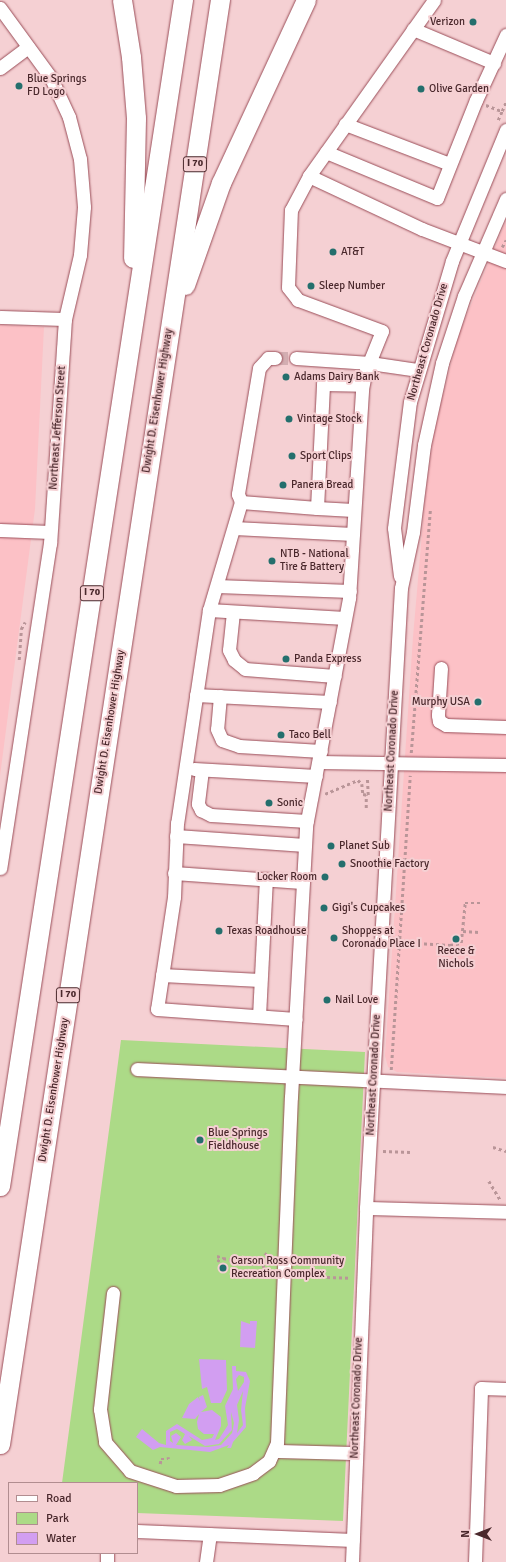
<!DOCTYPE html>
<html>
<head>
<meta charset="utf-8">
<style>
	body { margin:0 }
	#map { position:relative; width:506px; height:1562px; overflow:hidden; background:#f5d0d3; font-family:Signika,sans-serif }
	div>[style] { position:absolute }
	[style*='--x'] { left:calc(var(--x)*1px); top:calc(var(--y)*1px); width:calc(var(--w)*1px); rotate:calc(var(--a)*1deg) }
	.built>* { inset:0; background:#fcc1c6 }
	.green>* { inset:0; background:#acda87 }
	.water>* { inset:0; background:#d29ef1 }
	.minor-tunnel>* { height:13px; margin-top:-6.5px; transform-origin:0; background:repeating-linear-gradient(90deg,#d3aeb2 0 13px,transparent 0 19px) }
	.path>* { height:2.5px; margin-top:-1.25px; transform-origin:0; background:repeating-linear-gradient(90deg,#b99598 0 3px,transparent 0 6px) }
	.roads { filter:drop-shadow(0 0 1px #9a4d58) drop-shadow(0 0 1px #9a4d58) }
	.minor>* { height:13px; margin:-6.5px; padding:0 6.5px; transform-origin:6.5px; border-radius:6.5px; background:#fff }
	.highway>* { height:19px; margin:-9.5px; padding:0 9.5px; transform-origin:9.5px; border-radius:9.5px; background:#fff }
	.dots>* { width:11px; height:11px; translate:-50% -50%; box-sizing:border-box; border:2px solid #f5d0d3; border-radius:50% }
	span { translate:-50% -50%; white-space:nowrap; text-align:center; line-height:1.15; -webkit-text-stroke:4px #f5d0d3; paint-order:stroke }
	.shield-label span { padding:1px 3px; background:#f5d0d3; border:1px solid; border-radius:3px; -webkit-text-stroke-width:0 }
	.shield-label { font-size:10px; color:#4a282c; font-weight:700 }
	.poi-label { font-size:11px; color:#4a282c }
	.right { translate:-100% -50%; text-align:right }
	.left { translate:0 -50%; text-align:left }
	.street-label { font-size:11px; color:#4a282c }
	.legend { position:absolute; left:8px; top:1482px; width:130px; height:72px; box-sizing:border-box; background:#f5d0d3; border:1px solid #b18d90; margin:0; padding:5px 7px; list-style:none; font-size:12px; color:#4a282c }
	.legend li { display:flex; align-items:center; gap:8px; height:20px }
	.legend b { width:20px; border:1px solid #b18d90 }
	.north { position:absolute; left:458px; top:1514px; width:40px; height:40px; -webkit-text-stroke:3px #f5d0d3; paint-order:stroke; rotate:270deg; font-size:11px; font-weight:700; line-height:16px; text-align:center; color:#4a282c }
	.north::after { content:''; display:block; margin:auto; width:14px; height:18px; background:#4a282c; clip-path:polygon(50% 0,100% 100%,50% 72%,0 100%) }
</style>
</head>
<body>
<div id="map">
	<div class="built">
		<div style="clip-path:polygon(506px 221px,506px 1078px,397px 1072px,388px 1067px,385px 1056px,413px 637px,425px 499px,434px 431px,458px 336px)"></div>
		<div style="clip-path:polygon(0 325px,44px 327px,35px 509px,0 776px)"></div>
	</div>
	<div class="green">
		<div style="clip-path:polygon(121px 1040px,365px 1052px,343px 1521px,137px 1513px,137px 1483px,62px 1483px)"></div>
	</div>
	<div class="water">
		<div style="clip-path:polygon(241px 1321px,250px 1324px,250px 1321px,257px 1321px,255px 1348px,240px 1347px)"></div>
		<div style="clip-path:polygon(199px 1359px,226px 1360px,227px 1390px,221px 1403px,211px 1403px,207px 1387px,202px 1389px)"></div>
		<div style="clip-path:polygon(evenodd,232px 1366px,236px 1366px,236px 1371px,246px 1372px,250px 1381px,245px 1408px,246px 1427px,233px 1442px,231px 1448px,227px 1448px,229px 1445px,210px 1452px,160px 1447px,153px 1450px,136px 1437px,142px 1429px,159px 1443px,166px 1445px,166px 1431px,177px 1424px,202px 1440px,212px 1438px,214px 1434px,204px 1434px,198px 1429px,197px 1422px,199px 1414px,195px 1419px,182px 1418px,189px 1404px,198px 1397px,200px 1401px,199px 1397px,203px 1395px,207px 1407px,201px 1412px,212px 1410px,221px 1417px,221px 1426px,215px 1440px,219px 1439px,228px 1425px,225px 1406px,233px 1389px,232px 1366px,239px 1375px,244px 1377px,244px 1382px,238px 1391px,236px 1379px,239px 1375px,232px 1366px,243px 1391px,241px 1410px,243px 1425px,237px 1433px,239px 1420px,237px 1405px,243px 1391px,232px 1366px,231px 1412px,234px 1423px,232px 1433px,221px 1445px,208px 1447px,176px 1445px,181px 1437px,176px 1433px,171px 1436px,173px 1443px,170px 1441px,170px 1432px,177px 1429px,185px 1434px,182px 1440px,185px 1444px,192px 1440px,189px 1436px,205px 1446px,219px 1444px,232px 1430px,231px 1412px)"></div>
	</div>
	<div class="minor-tunnel">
		<div style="--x:275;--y:358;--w:21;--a:0"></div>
	</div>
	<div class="path">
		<div style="--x:486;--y:105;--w:17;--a:21"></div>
		<div style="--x:502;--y:111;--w:10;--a:-66"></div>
		<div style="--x:498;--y:120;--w:10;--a:-66"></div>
		<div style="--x:502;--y:247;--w:8;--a:-60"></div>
		<div style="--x:19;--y:660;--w:31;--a:-86"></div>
		<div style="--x:21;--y:629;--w:8;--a:-60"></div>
		<div style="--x:411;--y:753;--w:245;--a:-85.5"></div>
		<div style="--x:325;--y:794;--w:36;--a:-23"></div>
		<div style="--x:358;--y:780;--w:6;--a:45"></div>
		<div style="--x:362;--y:784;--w:10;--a:84"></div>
		<div style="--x:363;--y:794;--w:5;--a:11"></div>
		<div style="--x:368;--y:795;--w:17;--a:-93"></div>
		<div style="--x:366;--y:808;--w:13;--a:-90"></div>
		<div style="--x:463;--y:931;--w:16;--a:4"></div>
		<div style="--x:400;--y:942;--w:50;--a:3.4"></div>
		<div style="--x:450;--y:945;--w:11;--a:-10"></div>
		<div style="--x:461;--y:943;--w:40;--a:-84.3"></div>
		<div style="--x:465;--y:903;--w:15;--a:0"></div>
		<div style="--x:391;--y:1070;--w:295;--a:-86.3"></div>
		<div style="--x:493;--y:1147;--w:14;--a:17"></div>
		<div style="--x:383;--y:1151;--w:27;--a:2"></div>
		<div style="--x:489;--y:1181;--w:23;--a:59"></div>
		<div style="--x:217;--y:1256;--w:6;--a:18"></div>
		<div style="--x:261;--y:1260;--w:15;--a:67"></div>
		<div style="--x:217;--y:1261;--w:7;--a:-27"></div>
		<div style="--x:223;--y:1258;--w:31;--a:11"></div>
		<div style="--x:253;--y:1264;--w:9;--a:-27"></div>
		<div style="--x:261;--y:1260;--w:11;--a:-52"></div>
		<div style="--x:296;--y:1275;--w:17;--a:3"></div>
		<div style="--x:327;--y:1277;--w:23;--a:2"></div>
		<div style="--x:160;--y:1464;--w:5;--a:-79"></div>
		<div style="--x:161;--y:1459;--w:7;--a:0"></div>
		<div style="--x:168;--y:1459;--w:2;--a:-90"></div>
	</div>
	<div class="roads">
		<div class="minor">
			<div style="--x:0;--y:8;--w:87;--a:53.9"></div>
			<div style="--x:51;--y:78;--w:43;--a:65.2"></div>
			<div style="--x:69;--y:117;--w:43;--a:75.3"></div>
			<div style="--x:80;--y:159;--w:48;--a:85.2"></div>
			<div style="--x:84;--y:207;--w:48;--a:94.8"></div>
			<div style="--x:80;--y:255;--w:66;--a:103.2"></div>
			<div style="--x:65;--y:319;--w:225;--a:93.8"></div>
			<div style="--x:50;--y:543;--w:329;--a:98.7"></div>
			<div style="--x:413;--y:29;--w:88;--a:22.8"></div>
			<div style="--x:0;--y:68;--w:35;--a:-37"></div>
			<div style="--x:345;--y:124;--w:112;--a:20.9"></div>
			<div style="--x:326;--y:152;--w:120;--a:22.5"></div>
			<div style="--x:437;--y:198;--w:105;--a:-68.3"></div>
			<div style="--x:476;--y:100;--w:72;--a:-65.2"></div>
			<div style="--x:309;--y:176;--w:125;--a:25.1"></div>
			<div style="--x:422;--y:229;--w:90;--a:20.9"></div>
			<div style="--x:0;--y:317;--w:65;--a:1.8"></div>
			<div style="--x:275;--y:358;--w:7;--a:180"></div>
			<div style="--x:268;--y:358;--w:13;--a:132"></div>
			<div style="--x:259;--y:368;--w:128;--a:99.5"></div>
			<div style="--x:238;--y:494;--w:9;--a:69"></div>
			<div style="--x:241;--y:502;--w:76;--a:4.5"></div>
			<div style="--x:296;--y:358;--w:74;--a:3.9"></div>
			<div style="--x:370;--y:363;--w:49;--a:8.3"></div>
			<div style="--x:241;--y:502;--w:113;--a:106.5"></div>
			<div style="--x:209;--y:610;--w:215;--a:98.5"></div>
			<div style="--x:177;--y:823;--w:74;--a:92.3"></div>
			<div style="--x:174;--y:897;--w:113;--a:98.6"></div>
			<div style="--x:157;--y:1009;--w:139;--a:4.1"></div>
			<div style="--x:353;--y:510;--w:36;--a:-177"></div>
			<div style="--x:317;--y:508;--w:124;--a:-87.2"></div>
			<div style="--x:323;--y:384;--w:39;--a:1"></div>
			<div style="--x:234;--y:528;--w:119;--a:2.9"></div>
			<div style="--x:0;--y:530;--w:50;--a:2.3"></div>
			<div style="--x:400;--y:576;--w:48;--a:-97.1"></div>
			<div style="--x:394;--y:528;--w:127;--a:-82.8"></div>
			<div style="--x:410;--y:402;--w:147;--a:-73.4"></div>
			<div style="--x:452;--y:261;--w:142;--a:-67.6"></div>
			<div style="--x:217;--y:586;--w:133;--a:2.2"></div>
			<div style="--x:209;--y:610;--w:136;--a:3.4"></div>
			<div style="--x:233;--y:612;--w:38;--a:96"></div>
			<div style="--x:229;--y:650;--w:11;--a:63"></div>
			<div style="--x:234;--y:660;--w:14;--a:39"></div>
			<div style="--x:245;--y:669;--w:90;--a:4.4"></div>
			<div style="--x:441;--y:668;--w:47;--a:93.7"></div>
			<div style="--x:438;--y:715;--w:6;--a:81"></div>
			<div style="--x:439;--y:721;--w:8;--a:30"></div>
			<div style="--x:446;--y:725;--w:60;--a:1.9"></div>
			<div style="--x:196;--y:695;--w:134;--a:3"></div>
			<div style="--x:220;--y:696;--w:33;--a:95"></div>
			<div style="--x:217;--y:729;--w:12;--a:66"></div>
			<div style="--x:222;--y:740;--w:18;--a:19"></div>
			<div style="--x:239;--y:746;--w:82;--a:3.5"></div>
			<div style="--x:319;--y:762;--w:187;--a:0.9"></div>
			<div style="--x:194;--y:769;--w:122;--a:3.3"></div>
			<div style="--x:202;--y:770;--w:34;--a:97"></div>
			<div style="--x:198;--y:804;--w:7;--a:63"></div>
			<div style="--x:201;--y:810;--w:11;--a:27"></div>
			<div style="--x:211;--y:815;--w:96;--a:3.6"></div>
			<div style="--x:176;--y:836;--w:129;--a:4"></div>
			<div style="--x:174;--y:873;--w:128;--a:4"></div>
			<div style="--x:162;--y:975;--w:98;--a:2.9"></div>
			<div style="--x:259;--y:1016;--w:137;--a:-87.1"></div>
			<div style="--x:137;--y:1069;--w:369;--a:2.8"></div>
			<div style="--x:366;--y:1208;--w:140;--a:1.6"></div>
			<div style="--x:113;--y:1293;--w:117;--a:96.4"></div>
			<div style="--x:100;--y:1409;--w:33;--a:81"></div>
			<div style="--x:105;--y:1442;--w:38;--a:49"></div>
			<div style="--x:130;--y:1471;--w:48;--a:18.1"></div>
			<div style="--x:176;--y:1486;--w:43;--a:-1.3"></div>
			<div style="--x:219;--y:1485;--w:36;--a:-19"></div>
			<div style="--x:253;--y:1473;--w:20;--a:-37"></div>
			<div style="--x:269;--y:1461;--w:20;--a:-66"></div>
			<div style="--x:277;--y:1443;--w:346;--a:-87.7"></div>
			<div style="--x:291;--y:1097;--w:271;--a:-86.8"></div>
			<div style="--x:306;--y:826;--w:232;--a:-79.3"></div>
			<div style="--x:349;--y:598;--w:209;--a:-86.4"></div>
			<div style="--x:362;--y:389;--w:16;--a:-79"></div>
			<div style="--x:365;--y:373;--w:45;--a:-68"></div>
			<div style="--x:382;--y:331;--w:90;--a:-159.7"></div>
			<div style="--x:298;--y:300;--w:16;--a:-128"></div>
			<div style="--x:288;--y:287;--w:77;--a:-87.8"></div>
			<div style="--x:291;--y:210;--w:38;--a:-62"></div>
			<div style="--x:309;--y:176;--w:216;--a:-54.6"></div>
			<div style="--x:276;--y:1451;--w:79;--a:1.5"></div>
			<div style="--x:137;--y:1531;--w:216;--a:2.4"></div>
			<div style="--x:107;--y:1562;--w:9;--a:-90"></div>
			<div style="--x:206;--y:1562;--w:28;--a:-82"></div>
			<div style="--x:352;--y:1562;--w:354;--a:-87.7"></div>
			<div style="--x:366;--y:1208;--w:621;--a:-86.77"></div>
			<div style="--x:401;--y:588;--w:57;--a:-77.9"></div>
			<div style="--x:413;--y:532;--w:88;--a:-82.8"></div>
			<div style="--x:424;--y:445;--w:84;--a:-77.6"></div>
			<div style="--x:442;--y:363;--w:71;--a:-71.8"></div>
			<div style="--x:464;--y:296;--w:106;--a:-66.6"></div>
			<div style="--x:475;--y:1562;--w:174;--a:-88"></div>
			<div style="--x:481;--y:1388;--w:25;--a:2"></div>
		</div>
		<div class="highway">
			<div style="--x:122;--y:0;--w:58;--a:81"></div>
			<div style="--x:131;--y:57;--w:61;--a:85.3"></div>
			<div style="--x:136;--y:118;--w:140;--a:91.2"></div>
			<div style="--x:185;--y:285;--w:108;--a:-70.6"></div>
			<div style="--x:221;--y:183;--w:202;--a:-65.1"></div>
			<div style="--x:0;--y:1186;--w:1200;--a:-81.23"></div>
			<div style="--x:0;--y:1444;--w:1461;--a:-81.34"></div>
		</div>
	</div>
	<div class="dots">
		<div style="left:473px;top:22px;background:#246f6d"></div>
		<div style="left:19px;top:86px;background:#246f6d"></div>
		<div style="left:421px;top:89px;background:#246f6d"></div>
		<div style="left:333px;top:252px;background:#246f6d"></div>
		<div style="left:311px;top:286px;background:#246f6d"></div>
		<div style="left:286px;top:377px;background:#246f6d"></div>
		<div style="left:289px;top:419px;background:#246f6d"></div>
		<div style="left:292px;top:456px;background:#246f6d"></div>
		<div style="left:283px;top:485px;background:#246f6d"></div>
		<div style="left:272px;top:561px;background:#246f6d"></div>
		<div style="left:286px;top:659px;background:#246f6d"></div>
		<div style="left:478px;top:702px;background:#246f6d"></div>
		<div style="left:281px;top:735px;background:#246f6d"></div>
		<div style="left:269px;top:803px;background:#246f6d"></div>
		<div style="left:331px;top:846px;background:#246f6d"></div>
		<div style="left:342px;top:864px;background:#246f6d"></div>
		<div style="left:325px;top:877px;background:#246f6d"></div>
		<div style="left:324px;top:908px;background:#246f6d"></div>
		<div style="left:219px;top:931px;background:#246f6d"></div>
		<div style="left:334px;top:938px;background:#246f6d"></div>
		<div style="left:456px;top:939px;background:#246f6d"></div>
		<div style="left:327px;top:1000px;background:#246f6d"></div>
		<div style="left:200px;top:1140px;background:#246f6d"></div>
		<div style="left:223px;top:1268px;background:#246f6d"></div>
	</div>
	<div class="shield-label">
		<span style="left:195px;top:164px">I 70</span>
		<span style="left:92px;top:593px">I 70</span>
		<span style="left:68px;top:995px">I 70</span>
	</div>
	<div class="poi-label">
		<span class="right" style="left:465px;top:22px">Verizon</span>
		<span class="left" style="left:27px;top:86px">Blue Springs<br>FD Logo</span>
		<span class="left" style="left:429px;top:89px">Olive Garden</span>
		<span class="left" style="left:341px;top:252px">AT&amp;T</span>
		<span class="left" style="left:319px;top:286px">Sleep Number</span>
		<span class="left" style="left:294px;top:377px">Adams Dairy Bank</span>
		<span class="left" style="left:297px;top:419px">Vintage Stock</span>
		<span class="left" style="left:300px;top:456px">Sport Clips</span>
		<span class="left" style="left:291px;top:485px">Panera Bread</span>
		<span class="left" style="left:280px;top:561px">NTB - National<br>Tire &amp; Battery</span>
		<span class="left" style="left:294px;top:659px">Panda Express</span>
		<span class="right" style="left:470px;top:702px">Murphy USA</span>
		<span class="left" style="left:289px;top:735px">Taco Bell</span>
		<span class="left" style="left:277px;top:803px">Sonic</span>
		<span class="left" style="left:339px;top:846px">Planet Sub</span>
		<span class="left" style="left:350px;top:864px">Snoothie Factory</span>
		<span class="right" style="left:317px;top:877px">Locker Room</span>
		<span class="left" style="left:332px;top:908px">Gigi's Cupcakes</span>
		<span class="left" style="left:227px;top:931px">Texas Roadhouse</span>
		<span class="left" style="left:342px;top:938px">Shoppes at<br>Coronado Place I</span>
		<span style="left:456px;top:958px">Reece &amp;<br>Nichols</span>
		<span class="left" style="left:335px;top:1000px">Nail Love</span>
		<span class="left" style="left:208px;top:1140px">Blue Springs<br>Fieldhouse</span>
		<span class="left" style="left:231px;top:1268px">Carson Ross Community<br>Recreation Complex</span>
	</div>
	<div class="street-label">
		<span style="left:428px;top:342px;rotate:-74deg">Northeast Coronado Drive</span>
		<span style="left:158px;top:401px;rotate:-81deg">Dwight D. Eisenhower Highway</span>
		<span style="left:58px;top:428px;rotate:-86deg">Northeast Jefferson Street</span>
		<span style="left:110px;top:722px;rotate:-81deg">Dwight D. Eisenhower Highway</span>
		<span style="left:392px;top:751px;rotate:-87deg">Northeast Coronado Drive</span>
		<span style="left:374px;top:1075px;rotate:-87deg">Northeast Coronado Drive</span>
		<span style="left:54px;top:1090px;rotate:-81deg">Dwight D. Eisenhower Highway</span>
		<span style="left:357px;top:1398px;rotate:-88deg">Northeast Coronado Drive</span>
	</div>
	<ul class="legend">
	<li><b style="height:5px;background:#fff"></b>Road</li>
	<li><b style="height:11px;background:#acda87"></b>Park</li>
	<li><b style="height:11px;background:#d29ef1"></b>Water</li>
	</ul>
	<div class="north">N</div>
</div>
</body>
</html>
